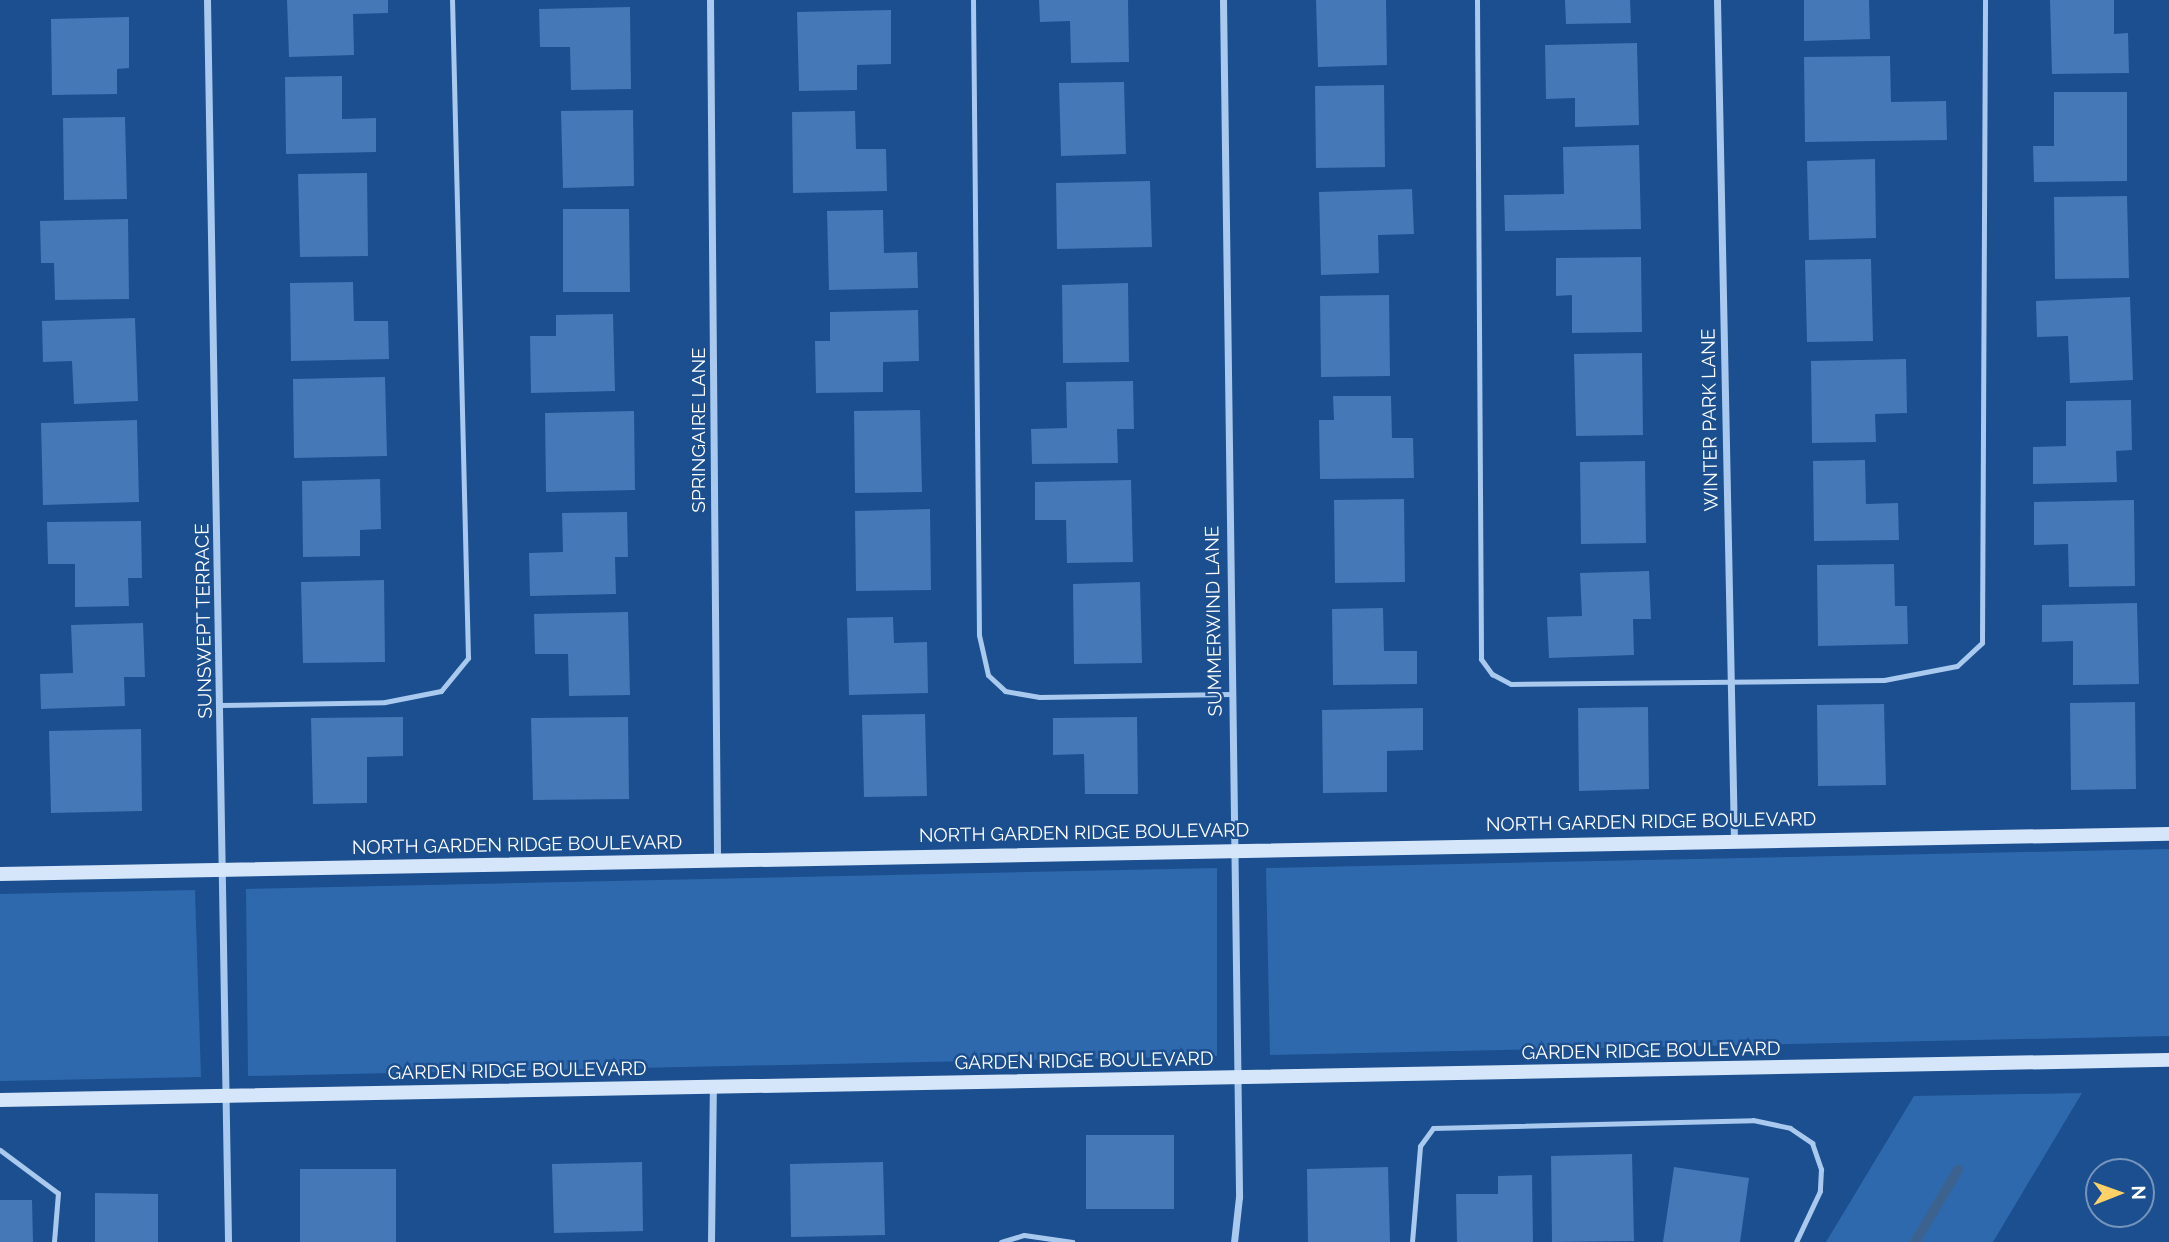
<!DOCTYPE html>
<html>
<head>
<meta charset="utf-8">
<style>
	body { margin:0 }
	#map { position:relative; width:2169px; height:1242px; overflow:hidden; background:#1b4f8f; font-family:Raleway,sans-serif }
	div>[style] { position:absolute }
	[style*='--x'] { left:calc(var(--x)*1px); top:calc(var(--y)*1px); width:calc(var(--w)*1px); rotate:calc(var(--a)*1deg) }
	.green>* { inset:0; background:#2e69ad }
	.stream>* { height:10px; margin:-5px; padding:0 5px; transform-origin:5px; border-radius:5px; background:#3c6290 }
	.building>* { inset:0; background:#4478b7 }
	.service>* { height:5px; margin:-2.5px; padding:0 2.5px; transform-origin:2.5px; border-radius:2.5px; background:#a9c9ee }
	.minor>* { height:7px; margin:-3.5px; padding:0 3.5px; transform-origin:3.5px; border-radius:3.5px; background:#a9c9ee }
	.secondary>* { height:14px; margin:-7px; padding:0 7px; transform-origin:7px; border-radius:7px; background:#d6e6fa }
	span { translate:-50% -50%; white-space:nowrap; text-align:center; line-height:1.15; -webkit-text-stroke:5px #1b4f8f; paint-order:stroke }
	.street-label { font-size:19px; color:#fff }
	.north { position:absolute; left:2085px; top:1158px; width:70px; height:70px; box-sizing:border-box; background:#1b4f8f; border:2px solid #7695bc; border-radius:50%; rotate:89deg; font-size:19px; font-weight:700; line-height:28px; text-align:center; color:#fff }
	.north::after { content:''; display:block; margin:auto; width:24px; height:32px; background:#ffd166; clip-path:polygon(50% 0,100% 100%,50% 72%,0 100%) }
</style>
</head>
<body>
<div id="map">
	<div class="green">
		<div style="clip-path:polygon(2169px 849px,2169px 1036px,1270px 1055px,1266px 868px)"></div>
		<div style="clip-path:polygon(1217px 868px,1217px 1056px,248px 1076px,246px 889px)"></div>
		<div style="clip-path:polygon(195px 890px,201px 1077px,0 1081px,0 894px)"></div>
		<div style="clip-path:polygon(2082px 1093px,1993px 1242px,1826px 1242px,1914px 1096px)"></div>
	</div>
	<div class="stream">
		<div style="--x:1915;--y:1242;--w:84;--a:-59.2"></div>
	</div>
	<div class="building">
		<div style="clip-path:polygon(287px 0,388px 0,388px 13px,353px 14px,354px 55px,289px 57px)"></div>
		<div style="clip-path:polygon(1039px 0,1128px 0,1129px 62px,1071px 63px,1070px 21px,1040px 22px)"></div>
		<div style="clip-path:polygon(1316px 0,1386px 0,1387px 65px,1318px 67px)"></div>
		<div style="clip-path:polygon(1565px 0,1630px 0,1631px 23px,1566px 24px)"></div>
		<div style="clip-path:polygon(1804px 0,1869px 0,1870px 39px,1804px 41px)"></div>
		<div style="clip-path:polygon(2050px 0,2114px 0,2114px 34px,2128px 33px,2129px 73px,2052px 74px)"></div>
		<div style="clip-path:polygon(630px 7px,631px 89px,571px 90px,570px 47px,540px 47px,539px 9px)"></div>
		<div style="clip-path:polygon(891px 10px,891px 64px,857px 65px,857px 90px,799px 91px,797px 12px)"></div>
		<div style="clip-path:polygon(129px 17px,129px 68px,117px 69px,117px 94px,52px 95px,51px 19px)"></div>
		<div style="clip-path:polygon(1637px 43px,1639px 125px,1575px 127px,1575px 98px,1546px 99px,1545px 45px)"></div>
		<div style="clip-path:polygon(1890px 56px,1891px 102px,1946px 101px,1947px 140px,1805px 142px,1804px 57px)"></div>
		<div style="clip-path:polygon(342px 76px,342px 119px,376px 118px,376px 152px,286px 154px,285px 77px)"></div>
		<div style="clip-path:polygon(1124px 82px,1126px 154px,1061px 156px,1059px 83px)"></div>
		<div style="clip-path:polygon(1384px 85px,1385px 167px,1316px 168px,1315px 86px)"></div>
		<div style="clip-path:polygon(2054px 92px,2127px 92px,2127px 181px,2034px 182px,2033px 146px,2054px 146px)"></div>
		<div style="clip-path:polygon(633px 110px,634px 186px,563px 188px,561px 111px)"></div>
		<div style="clip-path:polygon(855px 111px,856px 149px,886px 149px,887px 191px,793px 193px,792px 112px)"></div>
		<div style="clip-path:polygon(125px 117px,127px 199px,64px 200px,63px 118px)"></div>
		<div style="clip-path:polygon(1639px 145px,1641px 229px,1505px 231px,1504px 195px,1564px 194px,1563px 147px)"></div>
		<div style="clip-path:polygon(1875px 159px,1876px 238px,1809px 240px,1807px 161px)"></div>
		<div style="clip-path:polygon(367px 173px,368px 256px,300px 257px,298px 174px)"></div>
		<div style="clip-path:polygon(1150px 181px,1152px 247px,1057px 249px,1056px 183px)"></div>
		<div style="clip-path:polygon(1412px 189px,1414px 234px,1378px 235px,1379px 273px,1321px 275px,1319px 192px)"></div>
		<div style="clip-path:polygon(2127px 196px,2129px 278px,2055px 279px,2054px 197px)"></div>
		<div style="clip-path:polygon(563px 209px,629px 209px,630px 292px,563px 292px)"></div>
		<div style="clip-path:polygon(883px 210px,884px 253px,917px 252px,918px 288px,829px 290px,827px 211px)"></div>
		<div style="clip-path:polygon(128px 219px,129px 299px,55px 300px,54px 263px,41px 263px,40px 221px)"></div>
		<div style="clip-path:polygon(1641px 257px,1642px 332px,1572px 333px,1572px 295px,1556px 296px,1556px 258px)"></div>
		<div style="clip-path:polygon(1871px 259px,1873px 341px,1807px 342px,1805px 260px)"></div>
		<div style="clip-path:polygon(353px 282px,354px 321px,388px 321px,389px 359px,291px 361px,290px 283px)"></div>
		<div style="clip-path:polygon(1128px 283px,1129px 362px,1063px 363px,1062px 285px)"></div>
		<div style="clip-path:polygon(1389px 295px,1390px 376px,1321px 377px,1320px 296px)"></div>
		<div style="clip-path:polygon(2130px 297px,2133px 380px,2070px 383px,2068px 336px,2037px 337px,2036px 301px)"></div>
		<div style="clip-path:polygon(918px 310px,919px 361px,883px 362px,883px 392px,816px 393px,815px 341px,830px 341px,830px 312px)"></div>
		<div style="clip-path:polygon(613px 314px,615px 391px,531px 393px,530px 336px,556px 336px,556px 315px)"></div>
		<div style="clip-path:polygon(135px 318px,138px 401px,74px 404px,72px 361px,43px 362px,42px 321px)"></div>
		<div style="clip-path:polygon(1642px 353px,1643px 435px,1576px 436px,1574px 354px)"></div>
		<div style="clip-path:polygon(1906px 359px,1907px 413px,1875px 414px,1876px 442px,1812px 443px,1811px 361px)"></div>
		<div style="clip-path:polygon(385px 377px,387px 456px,294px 458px,293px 379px)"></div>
		<div style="clip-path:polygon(1133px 381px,1134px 429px,1117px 429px,1118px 463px,1032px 464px,1031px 429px,1067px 428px,1066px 382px)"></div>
		<div style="clip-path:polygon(1333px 396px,1391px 396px,1392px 438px,1413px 438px,1414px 478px,1320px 479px,1319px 420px,1334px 420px)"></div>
		<div style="clip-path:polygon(2131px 400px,2132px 450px,2116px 451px,2117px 482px,2033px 484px,2033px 447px,2066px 446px,2066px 401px)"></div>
		<div style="clip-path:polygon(920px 410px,922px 492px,855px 493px,854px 411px)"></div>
		<div style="clip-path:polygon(634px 411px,635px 490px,546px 492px,545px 413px)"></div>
		<div style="clip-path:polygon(137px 420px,139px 502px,43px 505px,41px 423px)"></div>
		<div style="clip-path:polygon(1865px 460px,1866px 504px,1898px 503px,1899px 540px,1814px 541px,1813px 461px)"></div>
		<div style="clip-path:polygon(1645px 461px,1646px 543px,1581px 544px,1580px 462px)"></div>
		<div style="clip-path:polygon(380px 479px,381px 529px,360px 530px,360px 556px,303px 557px,302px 481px)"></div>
		<div style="clip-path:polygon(1131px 480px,1133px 562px,1067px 563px,1066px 520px,1035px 520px,1035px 482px)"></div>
		<div style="clip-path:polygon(1404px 499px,1405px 582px,1335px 583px,1334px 500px)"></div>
		<div style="clip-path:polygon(2134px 500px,2135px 586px,2069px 587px,2068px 544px,2034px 545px,2034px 502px)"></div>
		<div style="clip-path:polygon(930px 509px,931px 590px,856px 591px,855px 511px)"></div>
		<div style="clip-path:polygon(627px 512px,628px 557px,615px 557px,616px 594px,530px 596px,529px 553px,563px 552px,562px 513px)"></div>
		<div style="clip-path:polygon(141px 521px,142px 578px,128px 578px,129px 606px,75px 607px,75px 564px,48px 564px,47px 522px)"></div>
		<div style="clip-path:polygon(1894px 564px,1895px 606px,1907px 606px,1908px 644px,1818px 646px,1817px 565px)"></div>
		<div style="clip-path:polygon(1649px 571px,1651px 619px,1633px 619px,1634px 655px,1549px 658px,1547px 617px,1582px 616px,1580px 573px)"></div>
		<div style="clip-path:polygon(384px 580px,385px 662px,303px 663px,301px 582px)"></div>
		<div style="clip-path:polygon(1140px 582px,1142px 663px,1074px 664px,1073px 584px)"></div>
		<div style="clip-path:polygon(2137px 603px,2139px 684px,2073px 685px,2073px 641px,2042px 642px,2042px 605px)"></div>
		<div style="clip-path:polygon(1383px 608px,1384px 651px,1417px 651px,1417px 684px,1333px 685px,1332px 609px)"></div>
		<div style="clip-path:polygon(628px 612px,630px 695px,569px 696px,568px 654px,535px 654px,534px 614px)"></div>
		<div style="clip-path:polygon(893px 617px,894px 643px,927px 642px,928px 693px,849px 695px,847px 618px)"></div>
		<div style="clip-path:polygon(143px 623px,145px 677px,124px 677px,125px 706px,41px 709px,40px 674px,73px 673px,71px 625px)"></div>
		<div style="clip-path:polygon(2135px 702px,2136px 789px,2071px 790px,2070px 703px)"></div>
		<div style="clip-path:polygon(1884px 704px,1886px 785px,1818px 786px,1817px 705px)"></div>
		<div style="clip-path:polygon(1648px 707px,1649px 789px,1579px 791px,1578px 708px)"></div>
		<div style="clip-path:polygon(1423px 708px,1423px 750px,1387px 751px,1387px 792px,1323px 793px,1322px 710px)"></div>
		<div style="clip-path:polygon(925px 714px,927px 796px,864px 797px,862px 715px)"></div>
		<div style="clip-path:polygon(403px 717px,403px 756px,367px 757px,367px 803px,313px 804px,311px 718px)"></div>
		<div style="clip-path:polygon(628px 717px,629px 799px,533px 800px,531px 718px)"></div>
		<div style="clip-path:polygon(1137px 717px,1138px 794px,1085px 794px,1084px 754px,1053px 755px,1053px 718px)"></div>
		<div style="clip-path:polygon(141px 729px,142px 811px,51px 813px,49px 731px)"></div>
		<div style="clip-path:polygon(1086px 1135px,1174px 1135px,1174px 1209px,1086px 1209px)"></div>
		<div style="clip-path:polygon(1632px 1154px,1634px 1241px,1552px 1242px,1551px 1156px)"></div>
		<div style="clip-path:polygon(642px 1162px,643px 1231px,554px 1233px,552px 1164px)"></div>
		<div style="clip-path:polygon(883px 1162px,885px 1235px,791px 1237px,790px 1164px)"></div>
		<div style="clip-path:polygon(1388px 1167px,1390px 1242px,1308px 1242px,1307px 1169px)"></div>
		<div style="clip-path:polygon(1674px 1167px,1749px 1178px,1740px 1242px,1663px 1242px)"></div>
		<div style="clip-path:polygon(300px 1169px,396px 1169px,396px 1242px,300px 1242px)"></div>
		<div style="clip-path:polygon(1532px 1175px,1533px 1242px,1457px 1242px,1456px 1194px,1498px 1194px,1498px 1176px)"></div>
		<div style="clip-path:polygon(95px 1193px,158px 1194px,158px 1242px,95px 1242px)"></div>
		<div style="clip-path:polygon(0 1200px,32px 1200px,33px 1242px,0 1242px)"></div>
	</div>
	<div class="service">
		<div style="--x:973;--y:0;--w:635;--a:89.46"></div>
		<div style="--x:979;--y:635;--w:41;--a:77.3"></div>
		<div style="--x:988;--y:675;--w:23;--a:43"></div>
		<div style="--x:1005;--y:691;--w:35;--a:10"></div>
		<div style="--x:1039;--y:697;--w:192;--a:-0.9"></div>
		<div style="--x:1477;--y:0;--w:659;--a:89.65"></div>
		<div style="--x:1481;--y:659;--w:19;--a:54"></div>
		<div style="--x:1492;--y:674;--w:21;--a:28"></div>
		<div style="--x:1511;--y:684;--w:373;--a:-0.6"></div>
		<div style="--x:1884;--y:680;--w:74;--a:-10.9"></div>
		<div style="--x:1957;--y:666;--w:34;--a:-43"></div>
		<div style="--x:1982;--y:643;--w:643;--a:-89.73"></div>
		<div style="--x:221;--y:705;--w:164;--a:-1"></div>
		<div style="--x:385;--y:702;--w:57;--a:-11.1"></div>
		<div style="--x:441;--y:691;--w:43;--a:-50.7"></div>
		<div style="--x:468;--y:658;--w:658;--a:-91.39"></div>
		<div style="--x:0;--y:1150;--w:72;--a:36.6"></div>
		<div style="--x:58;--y:1193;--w:49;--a:94.7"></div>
		<div style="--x:1001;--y:1242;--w:24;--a:-17"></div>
		<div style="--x:1024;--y:1235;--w:49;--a:8.3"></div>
		<div style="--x:1412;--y:1242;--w:96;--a:-85.2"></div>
		<div style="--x:1420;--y:1146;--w:22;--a:-54"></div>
		<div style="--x:1433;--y:1128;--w:320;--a:-1.4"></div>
		<div style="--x:1753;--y:1120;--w:38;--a:12"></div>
		<div style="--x:1790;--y:1128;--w:27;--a:34"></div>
		<div style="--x:1812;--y:1143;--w:28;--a:71"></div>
		<div style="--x:1821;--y:1169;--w:22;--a:93"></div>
		<div style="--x:1820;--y:1191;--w:56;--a:115.2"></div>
	</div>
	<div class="minor">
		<div style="--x:207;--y:0;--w:1242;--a:89.03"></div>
		<div style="--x:710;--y:0;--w:860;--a:89.53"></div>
		<div style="--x:1223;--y:0;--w:1197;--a:89.23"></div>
		<div style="--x:1239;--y:1197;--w:45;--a:96.3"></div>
		<div style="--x:1717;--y:0;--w:840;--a:88.84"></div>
		<div style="--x:711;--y:1242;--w:154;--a:-89.3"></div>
	</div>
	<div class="secondary">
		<div style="--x:0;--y:874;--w:2169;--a:-1.06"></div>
		<div style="--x:0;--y:1100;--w:2169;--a:-1.06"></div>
	</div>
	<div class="street-label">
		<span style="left:1710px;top:420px;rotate:-91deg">WINTER PARK LANE</span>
		<span style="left:699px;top:430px;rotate:-90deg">SPRINGAIRE LANE</span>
		<span style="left:204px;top:621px;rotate:-91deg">SUNSWEPT TERRACE</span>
		<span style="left:1214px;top:621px;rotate:-91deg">SUMMERWIND LANE</span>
		<span style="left:1651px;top:822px;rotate:-1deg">NORTH GARDEN RIDGE BOULEVARD</span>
		<span style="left:1084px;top:833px;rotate:-1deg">NORTH GARDEN RIDGE BOULEVARD</span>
		<span style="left:517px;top:845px;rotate:-1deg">NORTH GARDEN RIDGE BOULEVARD</span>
		<span style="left:1651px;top:1051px;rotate:-1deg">GARDEN RIDGE BOULEVARD</span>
		<span style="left:1084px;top:1061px;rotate:-1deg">GARDEN RIDGE BOULEVARD</span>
		<span style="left:517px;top:1071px;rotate:-1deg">GARDEN RIDGE BOULEVARD</span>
	</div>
	<div class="north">N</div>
</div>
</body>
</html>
